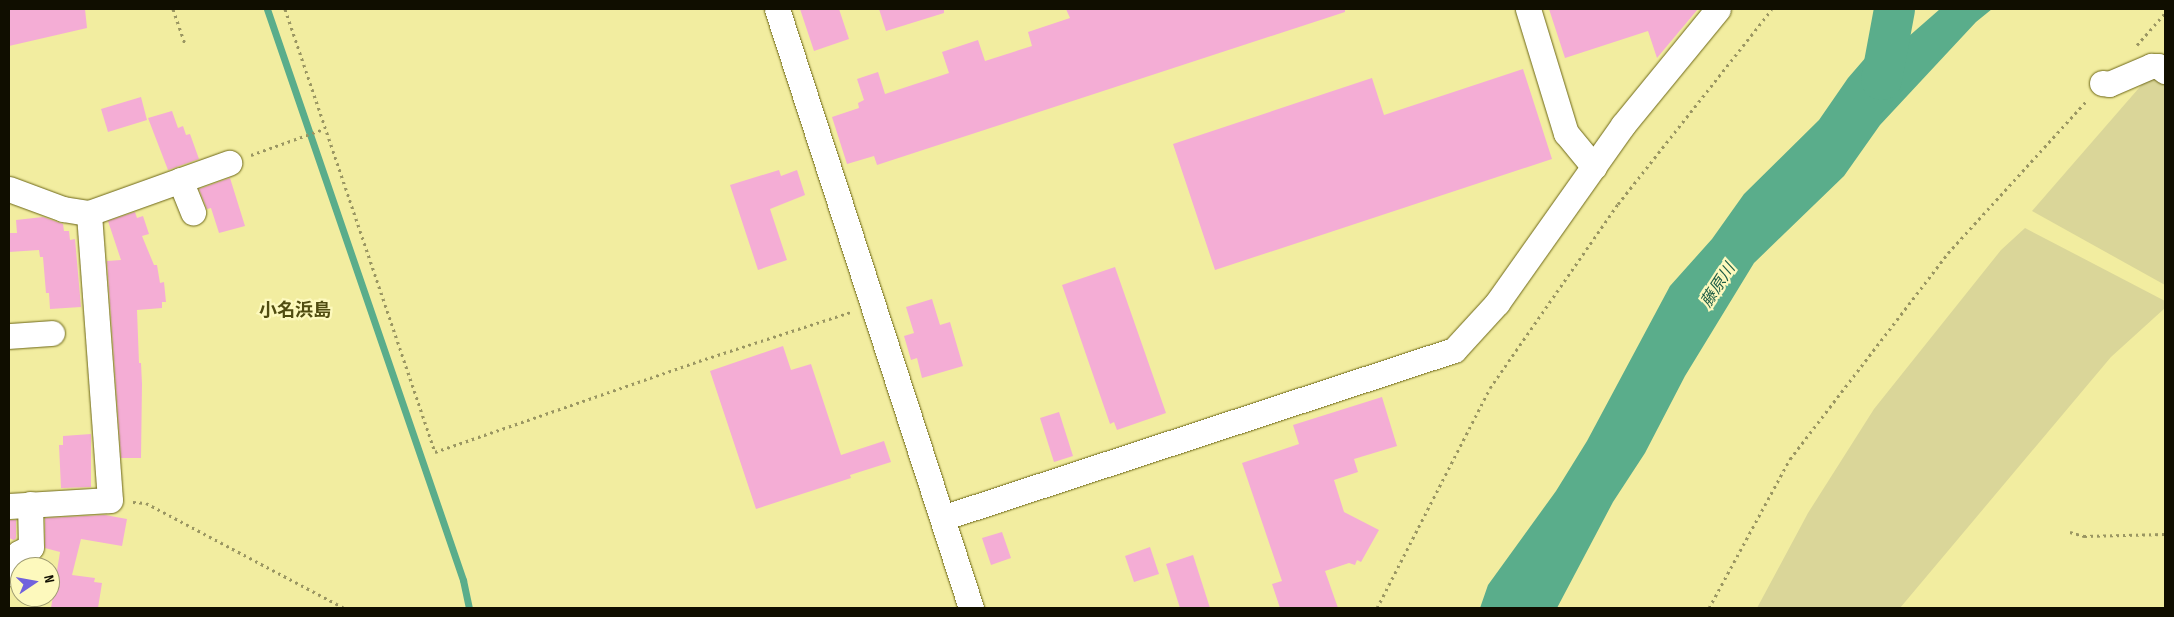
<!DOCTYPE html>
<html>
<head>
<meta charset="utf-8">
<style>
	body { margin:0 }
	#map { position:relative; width:2174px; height:617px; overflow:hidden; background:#f2eda0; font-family:"Sofia Sans Condensed","Noto Sans JP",sans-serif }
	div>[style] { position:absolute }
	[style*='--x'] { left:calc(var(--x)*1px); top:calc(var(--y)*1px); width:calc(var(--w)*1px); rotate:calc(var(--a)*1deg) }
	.green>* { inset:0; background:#dad699 }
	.water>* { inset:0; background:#5aad8b }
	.stream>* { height:7px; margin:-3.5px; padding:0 3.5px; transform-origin:3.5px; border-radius:3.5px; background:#5aad8b }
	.river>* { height:41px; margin:-20.5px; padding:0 20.5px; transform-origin:20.5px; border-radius:20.5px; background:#5aad8b }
	.building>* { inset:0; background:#f4add5 }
	.path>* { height:3px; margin-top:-1.5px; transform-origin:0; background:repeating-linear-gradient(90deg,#9a9662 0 2.5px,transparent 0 6.5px) }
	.roads { filter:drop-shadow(0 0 1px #6c6616) drop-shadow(0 0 1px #6c6616) }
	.minor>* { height:25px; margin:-12.5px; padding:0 12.5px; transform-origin:12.5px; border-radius:12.5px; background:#fff }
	span { translate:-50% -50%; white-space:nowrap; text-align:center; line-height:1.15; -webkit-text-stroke:4.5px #fdf9bd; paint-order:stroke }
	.water-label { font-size:16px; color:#1f5e46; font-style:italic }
	.quarter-label { font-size:18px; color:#504c10; font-weight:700 }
	.frame { position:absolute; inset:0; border:10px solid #100e00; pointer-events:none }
	.north { position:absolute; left:10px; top:557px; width:50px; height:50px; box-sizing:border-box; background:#fdf9bd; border:1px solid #9e9b71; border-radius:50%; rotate:78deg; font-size:14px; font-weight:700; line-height:20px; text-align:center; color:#100e00 }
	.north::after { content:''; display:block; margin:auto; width:18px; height:22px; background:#7162dd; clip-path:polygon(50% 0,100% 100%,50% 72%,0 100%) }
</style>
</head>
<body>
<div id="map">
	<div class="green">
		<div style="clip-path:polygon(2156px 79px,2165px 86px,2165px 285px,2032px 211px,2145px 81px)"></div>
		<div style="clip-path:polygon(2025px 228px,2165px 301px,2165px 308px,2111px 357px,1900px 608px,1757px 608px,1808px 513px,1874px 409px,2001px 250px)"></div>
	</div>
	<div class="water">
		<div style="clip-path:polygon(1940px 9px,1992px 9px,1976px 22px,1880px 125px,1844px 176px,1754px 263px,1685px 376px,1645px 453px,1613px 502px,1557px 608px,1480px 608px,1488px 585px,1556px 491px,1587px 441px,1670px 286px,1712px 239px,1744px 194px,1819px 120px,1848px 78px,1867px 56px,1900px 44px)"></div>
	</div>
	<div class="stream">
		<div style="--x:267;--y:9;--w:604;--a:71.05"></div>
		<div style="--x:463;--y:580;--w:29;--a:78"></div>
	</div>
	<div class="river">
		<div style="--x:1881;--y:79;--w:71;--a:-79.5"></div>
	</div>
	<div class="building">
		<div style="clip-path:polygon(9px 9px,85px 9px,87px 28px,9px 46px)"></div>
		<div style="clip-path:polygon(800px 9px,839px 9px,849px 39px,814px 51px)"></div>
		<div style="clip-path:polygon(879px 9px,944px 9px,944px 13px,886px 31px)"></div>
		<div style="clip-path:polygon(1066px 9px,1345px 9px,1345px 12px,877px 165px,874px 156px,847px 164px,832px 117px,859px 108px,858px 103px,864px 100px,857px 79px,878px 72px,885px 94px,949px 73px,942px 52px,978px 40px,985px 61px,1032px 46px,1028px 32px,1070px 18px)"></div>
		<div style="clip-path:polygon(1549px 9px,1698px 9px,1657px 58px,1648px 31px,1565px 58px)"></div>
		<div style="clip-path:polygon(1523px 69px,1552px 159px,1215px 270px,1173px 144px,1372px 78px,1384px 115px)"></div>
		<div style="clip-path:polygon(141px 97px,147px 120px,108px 132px,101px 109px)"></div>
		<div style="clip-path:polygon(172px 111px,178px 128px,183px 126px,186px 135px,190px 134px,199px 159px,168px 170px,148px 118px)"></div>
		<div style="clip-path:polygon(779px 170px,781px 176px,797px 170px,805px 195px,770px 209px,787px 260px,758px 270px,730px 185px)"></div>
		<div style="clip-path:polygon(230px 178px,245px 226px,219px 233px,211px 208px,207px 209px,199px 189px)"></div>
		<div style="clip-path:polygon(135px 212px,137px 218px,143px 216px,149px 234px,142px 236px,154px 265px,157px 265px,160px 283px,164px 282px,166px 302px,162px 302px,162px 308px,137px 310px,139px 363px,141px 363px,142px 384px,141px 458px,121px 458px,107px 261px,121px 260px,108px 221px)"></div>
		<div style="clip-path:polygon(43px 217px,63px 224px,64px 231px,69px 231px,70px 240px,75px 239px,81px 307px,50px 309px,49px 293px,46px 293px,43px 257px,40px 257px,39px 250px,9px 252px,9px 233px,17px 233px,16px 220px)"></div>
		<div style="clip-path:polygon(1115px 267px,1166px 413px,1117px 430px,1114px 422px,1110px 424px,1062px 285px)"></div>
		<div style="clip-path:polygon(932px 299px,940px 325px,950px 322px,963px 366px,922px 378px,917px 358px,911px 360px,904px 336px,914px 333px,906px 307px)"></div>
		<div style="clip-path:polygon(783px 346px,791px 370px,811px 364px,841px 455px,884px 441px,891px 462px,850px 475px,851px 478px,756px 509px,710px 371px)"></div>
		<div style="clip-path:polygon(1382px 397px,1397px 446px,1354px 459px,1358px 472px,1334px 480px,1344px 512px,1379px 530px,1361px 562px,1357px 560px,1355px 565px,1349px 563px,1325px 571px,1338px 608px,1280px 608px,1272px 584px,1282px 581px,1242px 463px,1299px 444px,1293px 425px)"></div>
		<div style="clip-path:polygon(1059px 412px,1073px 456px,1054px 462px,1040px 418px)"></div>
		<div style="clip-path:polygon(91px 434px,91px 487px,61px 488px,59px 445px,63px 445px,63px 436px)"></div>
		<div style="clip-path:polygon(105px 515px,127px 519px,122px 546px,81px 539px,72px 575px,95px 578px,94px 582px,102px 583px,98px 608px,51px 608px,60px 552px,45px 548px,45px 518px)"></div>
		<div style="clip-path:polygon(9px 520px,16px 520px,16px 538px,14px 540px,9px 538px)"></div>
		<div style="clip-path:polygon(1002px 532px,1011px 558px,991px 565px,982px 538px)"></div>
		<div style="clip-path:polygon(1150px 547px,1159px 574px,1134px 582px,1125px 556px)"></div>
		<div style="clip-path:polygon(1193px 555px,1210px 608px,1180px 608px,1166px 564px)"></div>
	</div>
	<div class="path">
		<div style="--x:173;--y:9;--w:37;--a:71"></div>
		<div style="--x:285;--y:9;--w:468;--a:71.3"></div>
		<div style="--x:435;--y:452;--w:279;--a:-19"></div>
		<div style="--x:699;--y:361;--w:160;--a:-17.9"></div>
		<div style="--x:2137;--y:45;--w:43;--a:-48.8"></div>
		<div style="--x:251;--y:155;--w:77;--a:-19.6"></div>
		<div style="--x:133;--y:502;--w:13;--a:4"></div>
		<div style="--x:146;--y:503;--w:224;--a:27.9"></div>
		<div style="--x:2070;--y:532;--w:15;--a:16"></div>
		<div style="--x:2084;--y:536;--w:81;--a:-1.4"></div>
		<div style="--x:1377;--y:608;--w:247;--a:-62.8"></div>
		<div style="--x:1490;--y:388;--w:224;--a:-55.2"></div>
		<div style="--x:1618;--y:204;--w:248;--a:-51.7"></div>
		<div style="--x:1709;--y:608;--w:170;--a:-61.5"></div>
		<div style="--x:1790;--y:459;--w:260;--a:-52.5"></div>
		<div style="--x:1948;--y:253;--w:207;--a:-47.7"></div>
	</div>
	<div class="roads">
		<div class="minor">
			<div style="--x:777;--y:9;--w:630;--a:72.05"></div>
			<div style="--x:1528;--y:9;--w:130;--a:73"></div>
			<div style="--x:1566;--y:133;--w:44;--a:50.5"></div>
			<div style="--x:2102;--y:83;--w:7;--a:8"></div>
			<div style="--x:2109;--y:84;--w:46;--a:-23.2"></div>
			<div style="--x:2151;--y:66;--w:7;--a:0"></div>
			<div style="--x:2158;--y:66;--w:9;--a:36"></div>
			<div style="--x:180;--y:180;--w:35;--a:68"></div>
			<div style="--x:9;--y:189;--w:58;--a:20.3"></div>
			<div style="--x:63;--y:209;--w:26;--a:9"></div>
			<div style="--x:89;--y:213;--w:149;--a:-19.7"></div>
			<div style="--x:9;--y:336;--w:43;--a:-4"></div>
			<div style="--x:9;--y:506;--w:101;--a:-3.4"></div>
			<div style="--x:110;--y:500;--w:288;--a:-94.2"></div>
			<div style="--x:942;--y:518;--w:539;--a:-18.17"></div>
			<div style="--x:1454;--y:350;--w:64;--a:-47.5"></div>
			<div style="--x:1497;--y:303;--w:218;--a:-54.7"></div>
			<div style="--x:1623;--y:125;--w:150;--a:-50.7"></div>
			<div style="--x:9;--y:573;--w:22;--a:-63"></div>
			<div style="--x:19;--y:553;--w:13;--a:-27"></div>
			<div style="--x:31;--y:547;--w:43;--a:-91.3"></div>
		</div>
	</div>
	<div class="water-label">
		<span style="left:1719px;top:286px;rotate:-57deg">藤原川</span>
	</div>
	<div class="quarter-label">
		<span style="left:295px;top:311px">小名浜島</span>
	</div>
	<div class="frame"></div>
	<div class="north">N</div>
</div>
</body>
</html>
